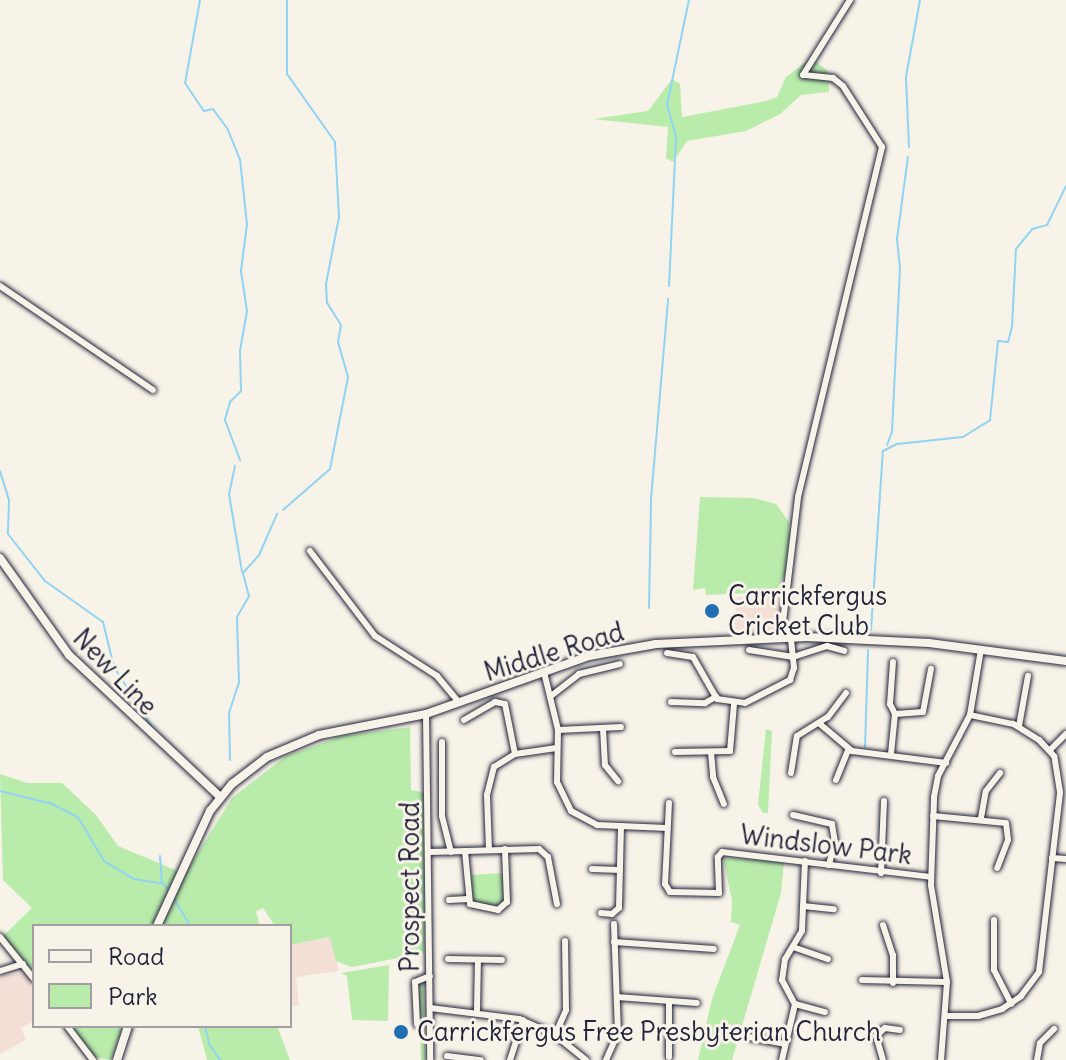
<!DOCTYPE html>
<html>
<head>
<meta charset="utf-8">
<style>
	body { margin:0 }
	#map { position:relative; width:1066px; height:1060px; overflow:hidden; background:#f7f3e8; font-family:Delius,sans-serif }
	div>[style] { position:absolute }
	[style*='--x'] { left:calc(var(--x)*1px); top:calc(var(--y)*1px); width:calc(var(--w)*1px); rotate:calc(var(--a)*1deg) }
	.built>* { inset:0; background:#f3dfd5 }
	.green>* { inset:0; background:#b9ebab }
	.stream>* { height:2px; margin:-1px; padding:0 1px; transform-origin:1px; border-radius:1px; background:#91d3f3 }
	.roads { filter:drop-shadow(0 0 2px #22223b) drop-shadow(0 0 2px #22223b) }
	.minor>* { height:6px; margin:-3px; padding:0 3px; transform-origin:3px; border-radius:3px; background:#f7f3e8 }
	.major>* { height:8px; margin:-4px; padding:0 4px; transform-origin:4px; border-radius:4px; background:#f7f3e8 }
	.dots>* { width:22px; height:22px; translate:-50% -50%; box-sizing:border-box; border:4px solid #f7f3e8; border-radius:50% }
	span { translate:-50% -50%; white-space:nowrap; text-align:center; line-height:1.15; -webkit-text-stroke:6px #f7f3e8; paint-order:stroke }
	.poi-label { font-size:26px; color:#22223b }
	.left { translate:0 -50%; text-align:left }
	.street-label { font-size:26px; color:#22223b }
	.legend { position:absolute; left:32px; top:924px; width:260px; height:104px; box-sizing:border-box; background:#f7f3e8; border:2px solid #a29fa3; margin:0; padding:10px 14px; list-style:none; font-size:24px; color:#22223b }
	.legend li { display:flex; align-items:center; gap:16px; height:40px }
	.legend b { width:40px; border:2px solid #a29fa3 }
</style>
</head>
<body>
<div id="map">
	<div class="built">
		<div style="clip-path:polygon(784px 595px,780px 633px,733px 636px,737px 597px)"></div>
		<div style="clip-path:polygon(331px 937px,339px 971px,296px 977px,299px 1005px,290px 1007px,290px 945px)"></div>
		<div style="clip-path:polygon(26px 973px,34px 983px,34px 1021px,21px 1028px,26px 1040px,0 1054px,0 975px)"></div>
	</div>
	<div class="green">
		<div style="clip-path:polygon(811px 58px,828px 71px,829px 92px,801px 95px,780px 114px,746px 131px,687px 141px,673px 162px,666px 158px,668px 127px,593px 119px,648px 111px,672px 79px,680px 84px,682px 117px,766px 101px,777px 97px,786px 77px)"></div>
		<div style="clip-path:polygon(700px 497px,754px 498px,776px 504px,789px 522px,790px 548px,786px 573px,775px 592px,706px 595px,705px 588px,693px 590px)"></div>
		<div style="clip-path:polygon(410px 727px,411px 790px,426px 793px,424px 953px,352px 967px,336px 961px,330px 937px,290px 945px,290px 926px,275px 926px,263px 908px,256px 911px,260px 926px,34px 926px,34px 972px,2px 937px,32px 908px,3px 880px,0 774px,27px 783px,62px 783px,96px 815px,118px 846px,185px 874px,232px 798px,286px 756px,342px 736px)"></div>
		<div style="clip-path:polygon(766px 729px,772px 731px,768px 813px,763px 813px,758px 805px)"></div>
		<div style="clip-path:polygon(723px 858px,784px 862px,781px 893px,732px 1060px,698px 1060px,712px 999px,740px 925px,731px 922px,732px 900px)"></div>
		<div style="clip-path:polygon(504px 873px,505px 902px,500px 907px,471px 903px,468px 875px)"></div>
		<div style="clip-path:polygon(389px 965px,388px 1021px,352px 1020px,347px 976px,341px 973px)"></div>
		<div style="clip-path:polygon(424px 980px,425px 1060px,421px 1060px,418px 984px)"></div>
		<div style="clip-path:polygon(72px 1026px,123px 1026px,111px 1060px,95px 1057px)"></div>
		<div style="clip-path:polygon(198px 1026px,277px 1026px,290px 1060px,207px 1060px)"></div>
	</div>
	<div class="stream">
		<div style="--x:200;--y:0;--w:84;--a:100.2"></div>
		<div style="--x:185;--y:83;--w:34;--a:56"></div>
		<div style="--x:204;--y:111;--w:9;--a:-13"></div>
		<div style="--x:213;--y:109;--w:26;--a:54"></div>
		<div style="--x:228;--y:130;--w:31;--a:68"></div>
		<div style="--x:240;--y:159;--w:65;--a:83.9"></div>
		<div style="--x:247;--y:224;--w:47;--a:97.3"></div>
		<div style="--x:241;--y:271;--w:40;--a:81.5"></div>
		<div style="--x:247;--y:311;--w:40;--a:100"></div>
		<div style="--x:240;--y:350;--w:41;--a:88.6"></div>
		<div style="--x:241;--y:391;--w:16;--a:135"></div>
		<div style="--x:230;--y:402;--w:19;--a:106"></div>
		<div style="--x:225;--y:420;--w:43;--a:69.4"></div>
		<div style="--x:909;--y:147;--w:70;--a:-92.5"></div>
		<div style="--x:906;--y:77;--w:78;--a:-79.7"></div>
		<div style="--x:669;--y:286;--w:150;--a:-87.3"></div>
		<div style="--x:676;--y:136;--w:32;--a:-106"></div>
		<div style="--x:667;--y:105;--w:107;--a:-78.2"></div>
		<div style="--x:887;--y:445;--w:14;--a:-69"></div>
		<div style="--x:892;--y:432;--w:164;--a:-87.2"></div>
		<div style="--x:900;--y:268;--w:29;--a:-96"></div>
		<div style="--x:897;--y:239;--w:83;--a:-82.4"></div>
		<div style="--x:235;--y:466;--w:29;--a:102"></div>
		<div style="--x:229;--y:494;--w:79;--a:80.5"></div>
		<div style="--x:0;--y:471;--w:31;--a:73"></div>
		<div style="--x:9;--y:501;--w:33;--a:92"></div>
		<div style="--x:8;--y:534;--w:60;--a:51.8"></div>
		<div style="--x:45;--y:581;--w:71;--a:35.3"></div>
		<div style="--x:103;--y:622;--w:46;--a:76.3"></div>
		<div style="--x:114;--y:667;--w:71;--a:57.7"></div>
		<div style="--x:283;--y:510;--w:62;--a:-41.1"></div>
		<div style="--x:330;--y:469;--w:94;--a:-78.9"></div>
		<div style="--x:348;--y:377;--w:36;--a:-106"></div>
		<div style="--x:338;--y:342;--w:17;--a:-80"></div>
		<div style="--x:341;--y:325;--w:26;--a:-122"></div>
		<div style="--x:327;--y:303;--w:19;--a:-93"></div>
		<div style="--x:326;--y:284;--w:68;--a:-79"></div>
		<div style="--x:339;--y:217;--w:75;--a:-93.1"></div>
		<div style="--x:335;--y:142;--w:83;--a:-125.2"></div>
		<div style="--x:287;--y:74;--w:74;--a:-90"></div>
		<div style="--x:649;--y:608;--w:109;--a:-88.9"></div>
		<div style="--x:651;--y:499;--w:201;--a:-85.1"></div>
		<div style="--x:871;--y:630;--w:179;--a:-86.2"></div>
		<div style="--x:883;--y:451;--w:16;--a:-27"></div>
		<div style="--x:897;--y:444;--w:66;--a:-6.1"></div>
		<div style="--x:963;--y:437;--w:32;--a:-32"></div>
		<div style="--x:990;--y:420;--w:79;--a:-84.2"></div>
		<div style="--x:998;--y:341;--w:10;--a:6"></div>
		<div style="--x:1008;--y:342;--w:16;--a:-75"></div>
		<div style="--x:1012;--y:327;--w:78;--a:-87.1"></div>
		<div style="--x:1016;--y:249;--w:26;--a:-51"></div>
		<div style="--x:1032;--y:229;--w:16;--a:-15"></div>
		<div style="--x:1047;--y:225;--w:43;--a:-64"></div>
		<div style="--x:865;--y:747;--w:97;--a:-88.2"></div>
		<div style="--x:230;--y:760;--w:47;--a:-91.2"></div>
		<div style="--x:229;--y:713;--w:33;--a:-72"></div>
		<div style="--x:239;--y:682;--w:65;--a:-91.8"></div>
		<div style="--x:237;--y:617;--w:24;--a:-60"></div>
		<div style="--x:249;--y:596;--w:24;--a:-105"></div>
		<div style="--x:243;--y:573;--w:24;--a:-48"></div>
		<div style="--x:259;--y:555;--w:45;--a:-66.3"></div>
		<div style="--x:0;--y:791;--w:54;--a:14"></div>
		<div style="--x:52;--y:804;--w:29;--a:27"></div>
		<div style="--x:78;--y:817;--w:51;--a:59.4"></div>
		<div style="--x:104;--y:861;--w:35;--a:31"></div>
		<div style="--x:134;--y:879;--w:30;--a:9"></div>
		<div style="--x:164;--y:884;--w:7;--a:56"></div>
		<div style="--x:160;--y:856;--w:27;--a:86"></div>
		<div style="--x:174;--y:899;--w:31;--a:59"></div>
		<div style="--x:205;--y:1026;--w:18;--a:77"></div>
		<div style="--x:209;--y:1044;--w:19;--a:55"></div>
	</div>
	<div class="roads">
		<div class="minor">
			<div style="--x:0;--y:286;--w:185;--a:34.2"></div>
			<div style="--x:310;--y:551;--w:107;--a:52.6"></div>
			<div style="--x:375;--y:636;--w:74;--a:32.8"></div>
			<div style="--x:437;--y:676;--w:35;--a:50"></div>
			<div style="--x:781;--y:638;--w:142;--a:-83.1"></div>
			<div style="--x:798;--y:497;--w:360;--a:-76.5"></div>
			<div style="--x:882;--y:147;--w:72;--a:-122.6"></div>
			<div style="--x:843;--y:86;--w:13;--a:-141"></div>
			<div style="--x:833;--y:78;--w:30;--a:-174"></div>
			<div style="--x:803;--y:75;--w:89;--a:-57.9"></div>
			<div style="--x:749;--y:650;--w:45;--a:9"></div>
			<div style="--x:793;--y:657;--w:36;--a:-18"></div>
			<div style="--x:827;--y:646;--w:18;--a:16"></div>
			<div style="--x:667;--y:653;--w:26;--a:9"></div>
			<div style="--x:693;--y:657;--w:48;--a:60.3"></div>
			<div style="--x:717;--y:699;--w:28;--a:8"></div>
			<div style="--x:745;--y:703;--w:51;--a:-27.1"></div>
			<div style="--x:790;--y:680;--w:13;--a:-72"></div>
			<div style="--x:794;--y:668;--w:30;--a:-96"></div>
			<div style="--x:893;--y:662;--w:42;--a:94.1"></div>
			<div style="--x:890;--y:704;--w:11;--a:63"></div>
			<div style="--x:895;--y:714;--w:28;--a:-4"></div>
			<div style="--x:923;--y:712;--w:44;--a:-79.5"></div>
			<div style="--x:544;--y:672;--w:60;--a:76.4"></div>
			<div style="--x:558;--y:730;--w:52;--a:91.1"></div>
			<div style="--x:557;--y:782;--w:32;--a:64"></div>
			<div style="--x:571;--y:811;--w:30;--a:28"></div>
			<div style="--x:597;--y:825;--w:70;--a:2.5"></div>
			<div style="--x:551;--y:696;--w:36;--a:-38"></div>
			<div style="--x:579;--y:674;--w:42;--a:-13.7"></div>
			<div style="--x:671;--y:702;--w:34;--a:2"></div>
			<div style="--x:705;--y:703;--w:13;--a:-29"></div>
			<div style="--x:426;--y:714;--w:346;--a:89.3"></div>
			<div style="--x:464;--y:720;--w:36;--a:-30"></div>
			<div style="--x:495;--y:702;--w:10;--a:11"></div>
			<div style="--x:505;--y:704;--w:51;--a:78.7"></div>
			<div style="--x:820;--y:724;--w:42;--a:40.2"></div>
			<div style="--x:852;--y:751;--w:95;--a:7.3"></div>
			<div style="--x:1019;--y:726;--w:51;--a:-79.8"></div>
			<div style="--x:603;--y:728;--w:37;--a:87"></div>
			<div style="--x:605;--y:765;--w:21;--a:51"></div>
			<div style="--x:558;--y:730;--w:63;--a:-2.7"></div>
			<div style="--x:442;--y:742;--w:74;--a:90"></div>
			<div style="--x:442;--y:816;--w:37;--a:76"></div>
			<div style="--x:1050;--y:750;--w:23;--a:-45"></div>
			<div style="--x:675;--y:752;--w:55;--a:-1"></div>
			<div style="--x:730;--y:751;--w:47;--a:-85.1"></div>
			<div style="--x:711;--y:752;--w:25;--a:85"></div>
			<div style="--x:713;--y:777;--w:29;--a:68"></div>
			<div style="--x:891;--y:754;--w:40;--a:-84.3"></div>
			<div style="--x:791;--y:773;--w:37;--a:-81"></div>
			<div style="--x:797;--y:736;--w:36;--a:-32"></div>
			<div style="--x:828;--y:717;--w:30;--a:-53"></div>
			<div style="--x:836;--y:780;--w:32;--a:-68"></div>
			<div style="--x:669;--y:803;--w:81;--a:92.8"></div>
			<div style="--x:665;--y:884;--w:9;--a:58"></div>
			<div style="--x:670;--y:892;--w:49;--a:1.2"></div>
			<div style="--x:719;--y:893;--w:36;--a:-92"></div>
			<div style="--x:718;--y:857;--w:6;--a:-51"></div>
			<div style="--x:722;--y:852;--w:210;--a:6.8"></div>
			<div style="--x:793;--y:815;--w:40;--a:13"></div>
			<div style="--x:832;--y:824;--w:18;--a:81"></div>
			<div style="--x:835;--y:842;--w:24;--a:105"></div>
			<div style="--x:933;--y:816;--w:73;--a:5.5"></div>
			<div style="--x:1006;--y:823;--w:17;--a:83"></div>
			<div style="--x:1008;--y:840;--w:30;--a:111"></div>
			<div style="--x:981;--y:818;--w:27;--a:-80"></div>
			<div style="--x:986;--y:791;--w:23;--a:-52"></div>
			<div style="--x:489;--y:850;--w:55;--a:-92.1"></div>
			<div style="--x:487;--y:795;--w:29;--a:-76"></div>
			<div style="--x:494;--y:767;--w:25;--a:-32"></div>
			<div style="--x:515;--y:754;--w:42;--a:-8.1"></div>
			<div style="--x:465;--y:851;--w:53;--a:84.6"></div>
			<div style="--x:470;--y:904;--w:29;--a:12"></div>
			<div style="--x:498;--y:910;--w:12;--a:-42"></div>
			<div style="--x:507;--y:902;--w:53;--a:-92.2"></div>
			<div style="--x:430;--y:852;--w:109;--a:-1.6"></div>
			<div style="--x:539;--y:849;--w:12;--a:42"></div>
			<div style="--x:548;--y:857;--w:48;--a:79.2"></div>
			<div style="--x:1052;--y:858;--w:14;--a:4"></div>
			<div style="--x:805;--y:861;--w:70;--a:92.5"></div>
			<div style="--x:802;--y:931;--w:33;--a:121"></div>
			<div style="--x:785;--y:959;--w:21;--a:98"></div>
			<div style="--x:782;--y:980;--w:27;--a:62"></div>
			<div style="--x:795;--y:1004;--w:31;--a:15"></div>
			<div style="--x:592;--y:869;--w:28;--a:2"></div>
			<div style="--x:881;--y:873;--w:72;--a:-87.6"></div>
			<div style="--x:449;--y:900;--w:19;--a:-3"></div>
			<div style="--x:803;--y:906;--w:31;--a:6"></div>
			<div style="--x:601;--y:913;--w:11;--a:5"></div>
			<div style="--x:612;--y:914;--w:9;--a:-41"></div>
			<div style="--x:619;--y:908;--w:82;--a:-88.6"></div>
			<div style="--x:994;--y:920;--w:50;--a:90"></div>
			<div style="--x:994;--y:970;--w:38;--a:63"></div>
			<div style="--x:883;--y:925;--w:32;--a:72"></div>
			<div style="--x:893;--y:955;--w:28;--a:90"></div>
			<div style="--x:0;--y:937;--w:54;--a:51"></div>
			<div style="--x:614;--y:942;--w:100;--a:4"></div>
			<div style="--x:793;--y:947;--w:37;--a:19"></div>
			<div style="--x:448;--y:959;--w:54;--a:1.1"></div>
			<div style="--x:0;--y:971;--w:24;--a:-17"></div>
			<div style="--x:862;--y:980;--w:85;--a:1.3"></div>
			<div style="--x:617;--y:997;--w:80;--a:4.3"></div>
			<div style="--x:430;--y:1008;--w:90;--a:7"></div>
			<div style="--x:519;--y:1019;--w:39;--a:24"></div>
			<div style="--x:555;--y:1035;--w:40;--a:39"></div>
			<div style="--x:477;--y:1010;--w:50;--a:-88.9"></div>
			<div style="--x:947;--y:1016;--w:31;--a:0"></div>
			<div style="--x:978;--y:1016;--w:25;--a:-16"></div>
			<div style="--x:1002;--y:1009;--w:23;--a:-34"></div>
			<div style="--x:1021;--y:996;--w:30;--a:-53"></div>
			<div style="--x:1039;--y:972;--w:181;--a:-83.3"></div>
			<div style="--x:1060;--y:792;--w:36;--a:-99"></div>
			<div style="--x:1054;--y:756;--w:22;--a:-133"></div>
			<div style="--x:1039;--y:740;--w:31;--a:-148"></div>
			<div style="--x:1013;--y:724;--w:44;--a:-168.2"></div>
			<div style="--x:417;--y:1024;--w:42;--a:-92.7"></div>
			<div style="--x:415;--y:982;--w:16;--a:-22"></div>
			<div style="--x:67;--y:1026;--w:43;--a:52.6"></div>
			<div style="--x:555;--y:1035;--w:27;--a:-66"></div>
			<div style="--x:566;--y:1010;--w:69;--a:-90.8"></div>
			<div style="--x:749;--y:1037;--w:36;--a:11"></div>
			<div style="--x:447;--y:1056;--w:34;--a:7"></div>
			<div style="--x:669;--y:1057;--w:56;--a:-90"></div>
			<div style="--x:510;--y:1060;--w:42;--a:-72"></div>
			<div style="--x:606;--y:1060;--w:30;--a:-66"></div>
			<div style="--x:618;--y:1033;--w:109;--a:-92.1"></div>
			<div style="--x:782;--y:1060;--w:57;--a:-76.9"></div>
			<div style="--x:883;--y:1060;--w:25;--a:-106"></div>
			<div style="--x:876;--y:1036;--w:12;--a:-42"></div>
			<div style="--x:885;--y:1028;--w:15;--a:8"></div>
			<div style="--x:941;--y:1060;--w:78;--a:-85.6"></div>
			<div style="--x:947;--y:982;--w:98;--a:-99.4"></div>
			<div style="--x:931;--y:885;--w:88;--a:-88"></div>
			<div style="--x:934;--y:797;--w:21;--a:-79"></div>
			<div style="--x:938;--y:776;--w:69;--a:-62.3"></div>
			<div style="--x:970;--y:715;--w:67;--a:-80.5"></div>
			<div style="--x:1037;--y:1060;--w:17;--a:-80"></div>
			<div style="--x:1040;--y:1043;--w:20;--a:-45"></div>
		</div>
		<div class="major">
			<div style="--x:0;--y:558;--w:119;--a:54.6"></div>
			<div style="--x:69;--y:655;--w:207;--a:43.2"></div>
			<div style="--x:157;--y:926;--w:127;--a:-65.3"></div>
			<div style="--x:210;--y:811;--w:35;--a:-51"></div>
			<div style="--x:232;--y:784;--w:44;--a:-37.6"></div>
			<div style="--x:267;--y:757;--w:56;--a:-22.9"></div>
			<div style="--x:319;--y:735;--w:109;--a:-11.1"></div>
			<div style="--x:426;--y:714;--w:173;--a:-19.6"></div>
			<div style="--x:589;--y:656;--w:68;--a:-10.2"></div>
			<div style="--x:656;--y:644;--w:151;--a:-2.7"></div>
			<div style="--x:807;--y:637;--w:122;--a:2.8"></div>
			<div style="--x:929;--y:643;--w:138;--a:7.5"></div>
			<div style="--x:117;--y:1060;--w:36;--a:-72"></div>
		</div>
	</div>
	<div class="dots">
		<div style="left:712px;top:611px;background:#1f6fb2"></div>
		<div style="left:401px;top:1032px;background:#1f6fb2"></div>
	</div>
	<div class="poi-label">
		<span class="left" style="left:728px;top:611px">Carrickfergus<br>Cricket Club</span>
		<span class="left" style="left:417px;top:1032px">Carrickfergus Free Presbyterian Church</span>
	</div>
	<div class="street-label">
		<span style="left:554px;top:652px;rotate:-17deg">Middle Road</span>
		<span style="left:115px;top:672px;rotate:46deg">New Line</span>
		<span style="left:826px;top:845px;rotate:7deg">Windslow Park</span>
		<span style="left:410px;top:887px;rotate:-90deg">Prospect Road</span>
	</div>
	<ul class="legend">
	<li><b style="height:10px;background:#f7f3e8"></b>Road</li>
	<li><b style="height:22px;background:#b9ebab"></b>Park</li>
	</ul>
</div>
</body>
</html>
